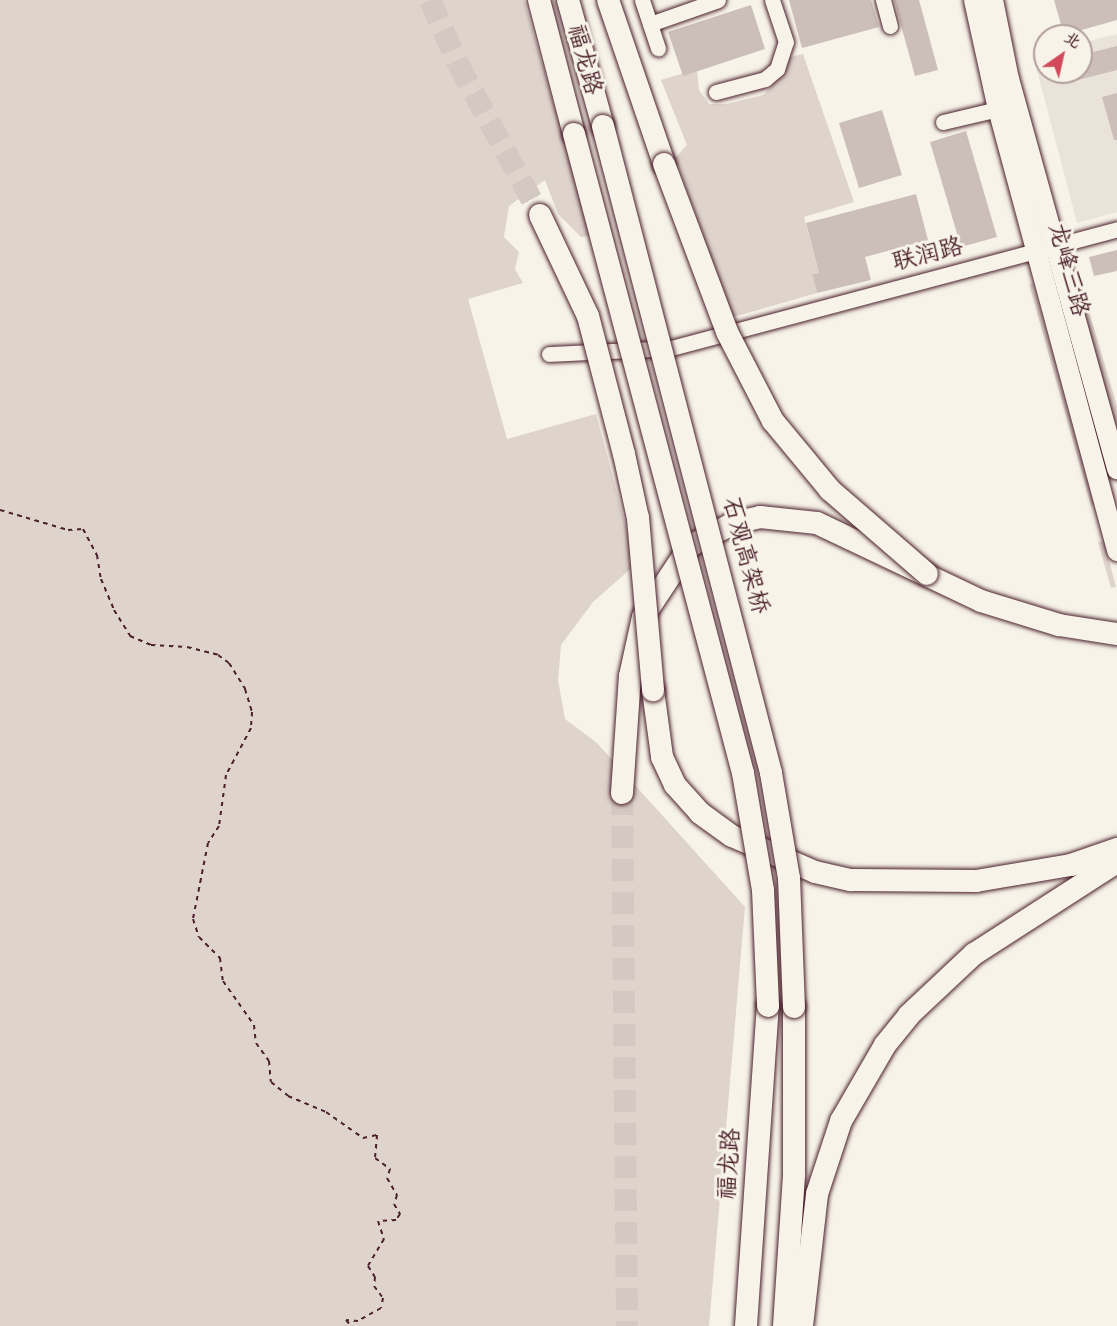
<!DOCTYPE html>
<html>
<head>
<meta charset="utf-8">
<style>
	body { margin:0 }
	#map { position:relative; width:1117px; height:1326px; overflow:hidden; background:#f7f3e8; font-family:"Indie Flower","LXGW WenKai TC",sans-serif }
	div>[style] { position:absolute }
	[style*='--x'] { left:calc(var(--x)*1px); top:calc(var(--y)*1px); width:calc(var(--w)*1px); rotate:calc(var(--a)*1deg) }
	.built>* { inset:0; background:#eae3da }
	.green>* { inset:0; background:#ded4cc }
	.building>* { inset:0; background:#ccbfb9 }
	.highway-tunnel>* { height:22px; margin-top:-11px; transform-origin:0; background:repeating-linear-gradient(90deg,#d4c9c2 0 22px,transparent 0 33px) }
	.path>* { height:2px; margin-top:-1px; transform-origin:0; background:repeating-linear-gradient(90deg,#4a1f2b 0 4.5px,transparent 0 9px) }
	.roads { filter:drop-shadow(0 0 2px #4a1f2b) drop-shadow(0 0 2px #4a1f2b) }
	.minor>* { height:15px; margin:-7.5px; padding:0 7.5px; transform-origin:7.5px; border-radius:7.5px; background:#f7f3e8 }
	.major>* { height:20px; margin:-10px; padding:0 10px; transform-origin:10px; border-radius:10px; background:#f7f3e8 }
	.highway>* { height:22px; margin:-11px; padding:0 11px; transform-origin:11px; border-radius:11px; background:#f7f3e8 }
	.bridges { filter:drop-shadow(0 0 2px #4a1f2b) drop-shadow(0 0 2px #4a1f2b) }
	.highway-bridge>* { height:22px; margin:-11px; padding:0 11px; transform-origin:11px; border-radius:11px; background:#f7f3e8 }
	span { translate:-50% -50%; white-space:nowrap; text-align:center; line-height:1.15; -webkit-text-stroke:6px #f7f3e8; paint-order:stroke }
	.street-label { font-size:24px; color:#4a1f2b }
	.north { position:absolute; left:1033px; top:24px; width:60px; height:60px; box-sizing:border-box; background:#f7f3e8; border:2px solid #b29e9c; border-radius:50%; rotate:34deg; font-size:16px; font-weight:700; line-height:24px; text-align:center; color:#4a1f2b }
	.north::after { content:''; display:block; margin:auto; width:21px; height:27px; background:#d1495b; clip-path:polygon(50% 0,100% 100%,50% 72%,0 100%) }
</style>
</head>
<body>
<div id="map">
	<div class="built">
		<div style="clip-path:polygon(1117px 34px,1117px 212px,1077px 223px,1033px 55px,1045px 52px,1045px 72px,1081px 72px,1081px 43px)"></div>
	</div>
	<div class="green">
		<div style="clip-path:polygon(0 0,524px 0,591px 236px,581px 237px,558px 214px,545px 180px,509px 206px,504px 237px,519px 252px,515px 269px,523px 283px,468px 299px,507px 439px,596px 414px,636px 564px,593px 602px,561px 645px,558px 680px,565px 719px,597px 743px,745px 907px,709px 1326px,0 1326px)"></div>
		<div style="clip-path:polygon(803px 54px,854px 202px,804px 217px,819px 273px,812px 274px,817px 293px,733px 317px,675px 158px,687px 145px,661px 80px,697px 69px,699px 90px,709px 104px,727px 104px,763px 95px,785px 72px,790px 57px)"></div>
		<div style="clip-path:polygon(1033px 283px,1094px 505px,1091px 506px,1029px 284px)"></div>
		<div style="clip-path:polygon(1081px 285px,1117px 406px,1117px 431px,1077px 286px)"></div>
		<div style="clip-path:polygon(1104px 541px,1116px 587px,1111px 588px,1098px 542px)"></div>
	</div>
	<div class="building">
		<div style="clip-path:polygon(789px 0,871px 0,879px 27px,802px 48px)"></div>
		<div style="clip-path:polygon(894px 0,919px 0,938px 70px,915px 76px)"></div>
		<div style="clip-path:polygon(1054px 0,1117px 0,1117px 20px,1064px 35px)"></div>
		<div style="clip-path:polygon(751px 5px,765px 49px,683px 76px,668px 32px)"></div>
		<div style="clip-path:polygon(1117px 46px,1117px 70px,1062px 84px,1059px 72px,1081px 72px,1081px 55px)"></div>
		<div style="clip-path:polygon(1117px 93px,1117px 140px,1114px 140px,1102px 97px)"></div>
		<div style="clip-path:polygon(882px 110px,902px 175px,859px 188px,839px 123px)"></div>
		<div style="clip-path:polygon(966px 131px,997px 237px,961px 247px,930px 142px)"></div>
		<div style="clip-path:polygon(916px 194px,928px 240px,865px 257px,871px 280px,817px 293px,812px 274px,819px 273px,806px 223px)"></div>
		<div style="clip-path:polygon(1117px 250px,1117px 271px,1094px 276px,1089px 257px)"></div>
	</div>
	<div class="highway-tunnel">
		<div style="--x:430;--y:0;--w:70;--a:66.4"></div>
		<div style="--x:458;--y:64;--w:172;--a:61.5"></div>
		<div style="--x:622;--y:793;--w:533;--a:89.46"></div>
	</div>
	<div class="path">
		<div style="--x:0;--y:510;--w:71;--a:16.4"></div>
		<div style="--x:68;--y:530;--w:15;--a:-4"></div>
		<div style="--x:83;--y:529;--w:30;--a:62"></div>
		<div style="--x:97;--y:555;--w:24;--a:81"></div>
		<div style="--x:101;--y:579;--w:34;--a:67"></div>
		<div style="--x:114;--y:610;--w:31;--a:58"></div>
		<div style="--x:130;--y:636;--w:23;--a:23"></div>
		<div style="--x:151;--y:645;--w:36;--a:3"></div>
		<div style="--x:187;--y:647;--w:32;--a:14"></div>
		<div style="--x:218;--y:655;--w:14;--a:36"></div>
		<div style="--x:229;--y:663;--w:31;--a:58"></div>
		<div style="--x:245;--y:689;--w:24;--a:73"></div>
		<div style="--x:252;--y:712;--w:16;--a:94"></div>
		<div style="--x:251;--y:728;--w:53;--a:118"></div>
		<div style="--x:226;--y:775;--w:51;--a:97.8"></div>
		<div style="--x:219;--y:826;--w:20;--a:123"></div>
		<div style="--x:208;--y:843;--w:77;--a:101.2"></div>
		<div style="--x:193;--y:919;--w:19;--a:72"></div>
		<div style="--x:199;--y:937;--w:30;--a:45"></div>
		<div style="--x:220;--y:958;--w:23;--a:83"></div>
		<div style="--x:223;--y:981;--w:54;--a:54.8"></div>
		<div style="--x:254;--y:1025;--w:18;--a:84"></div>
		<div style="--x:256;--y:1043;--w:22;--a:54"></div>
		<div style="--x:269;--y:1061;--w:21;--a:85"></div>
		<div style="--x:271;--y:1082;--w:22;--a:39"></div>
		<div style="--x:288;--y:1096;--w:41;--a:22.8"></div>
		<div style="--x:326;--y:1112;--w:45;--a:35.1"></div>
		<div style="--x:363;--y:1138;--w:14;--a:-12"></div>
		<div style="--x:377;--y:1135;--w:23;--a:95"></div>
		<div style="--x:375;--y:1158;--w:19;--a:36"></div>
		<div style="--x:390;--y:1169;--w:9;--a:108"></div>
		<div style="--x:387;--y:1178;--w:20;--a:60"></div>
		<div style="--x:397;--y:1195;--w:9;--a:108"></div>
		<div style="--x:394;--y:1204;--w:12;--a:59"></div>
		<div style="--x:400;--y:1214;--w:7;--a:124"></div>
		<div style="--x:396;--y:1220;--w:18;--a:177"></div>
		<div style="--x:378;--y:1221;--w:19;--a:72"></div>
		<div style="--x:384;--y:1239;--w:31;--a:121"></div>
		<div style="--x:368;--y:1266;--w:13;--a:58"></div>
		<div style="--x:375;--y:1277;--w:9;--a:96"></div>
		<div style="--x:374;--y:1286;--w:15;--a:53"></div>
		<div style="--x:383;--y:1298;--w:10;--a:101"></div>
		<div style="--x:381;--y:1308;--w:26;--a:151"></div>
		<div style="--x:358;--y:1321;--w:12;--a:-175"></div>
		<div style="--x:346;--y:1320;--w:8;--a:50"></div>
	</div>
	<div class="roads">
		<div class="minor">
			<div style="--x:642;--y:0;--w:51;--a:71.6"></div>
			<div style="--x:883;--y:0;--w:27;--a:75"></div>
			<div style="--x:650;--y:24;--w:72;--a:-19.4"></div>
			<div style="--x:716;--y:92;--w:51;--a:-14.9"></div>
			<div style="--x:765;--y:79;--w:16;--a:-40"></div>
			<div style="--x:777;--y:69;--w:28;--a:-72"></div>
			<div style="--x:786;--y:42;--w:44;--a:-108.4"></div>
			<div style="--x:943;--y:122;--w:57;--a:-13.3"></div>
			<div style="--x:549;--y:354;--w:122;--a:-2.8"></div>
			<div style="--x:671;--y:348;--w:462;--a:-14.9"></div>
		</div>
		<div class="major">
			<div style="--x:974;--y:0;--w:112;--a:77.6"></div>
			<div style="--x:998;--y:109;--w:458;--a:74.9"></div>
			<div style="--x:993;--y:0;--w:81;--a:78.6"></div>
			<div style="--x:1009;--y:79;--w:405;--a:74.5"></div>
		</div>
		<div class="highway">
			<div style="--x:539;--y:0;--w:138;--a:75.4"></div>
			<div style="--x:568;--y:0;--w:131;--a:74.5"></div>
			<div style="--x:608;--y:0;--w:173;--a:71.1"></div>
			<div style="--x:653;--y:690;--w:68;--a:82.3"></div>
			<div style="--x:662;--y:757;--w:31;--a:65"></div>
			<div style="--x:675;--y:785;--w:38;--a:48"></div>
			<div style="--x:700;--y:813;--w:39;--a:36"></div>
			<div style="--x:732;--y:836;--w:90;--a:23.4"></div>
			<div style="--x:815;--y:872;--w:37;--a:13"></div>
			<div style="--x:851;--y:880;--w:125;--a:0.5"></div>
			<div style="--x:976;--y:881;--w:96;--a:-9.6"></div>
			<div style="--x:1071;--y:865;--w:49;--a:-19.2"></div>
			<div style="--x:622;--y:793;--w:117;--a:-86.1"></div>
			<div style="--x:630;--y:676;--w:60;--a:-77.6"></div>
			<div style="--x:643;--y:617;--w:85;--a:-56.5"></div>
			<div style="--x:690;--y:546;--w:50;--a:-27.6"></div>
			<div style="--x:734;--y:523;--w:27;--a:-13"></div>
			<div style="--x:760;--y:517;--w:57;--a:6"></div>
			<div style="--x:817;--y:523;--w:182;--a:25.4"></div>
			<div style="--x:981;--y:601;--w:82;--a:17.1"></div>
			<div style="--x:1059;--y:625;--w:59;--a:8.8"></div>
			<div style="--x:746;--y:1326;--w:321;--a:-86.1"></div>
			<div style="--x:784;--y:1326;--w:152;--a:-86.2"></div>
			<div style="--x:794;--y:1174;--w:167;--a:-90"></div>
			<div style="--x:802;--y:1326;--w:133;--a:-83.5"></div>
			<div style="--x:817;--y:1194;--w:77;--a:-71.8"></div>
			<div style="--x:841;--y:1121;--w:88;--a:-59.9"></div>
			<div style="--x:885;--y:1045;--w:38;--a:-51"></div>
			<div style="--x:909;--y:1015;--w:89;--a:-43.2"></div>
			<div style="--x:974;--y:954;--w:170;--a:-32.8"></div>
		</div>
	</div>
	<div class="bridges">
		<div class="highway-bridge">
			<div style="--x:603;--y:126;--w:668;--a:75.44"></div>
			<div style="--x:771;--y:773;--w:107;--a:80.3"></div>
			<div style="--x:789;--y:878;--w:129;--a:87.8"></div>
			<div style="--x:574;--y:134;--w:661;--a:75.19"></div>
			<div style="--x:743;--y:773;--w:119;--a:80.3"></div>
			<div style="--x:763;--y:890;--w:116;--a:87.5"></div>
			<div style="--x:664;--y:164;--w:179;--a:69.4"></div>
			<div style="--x:727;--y:332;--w:100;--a:62.7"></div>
			<div style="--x:773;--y:421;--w:89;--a:50.4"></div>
			<div style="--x:830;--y:490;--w:128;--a:40.9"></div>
			<div style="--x:540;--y:215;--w:112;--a:64.6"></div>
			<div style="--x:588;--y:316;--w:143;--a:75.4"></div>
			<div style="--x:624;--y:454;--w:66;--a:77.7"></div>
			<div style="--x:638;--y:518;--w:173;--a:85"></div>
		</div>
	</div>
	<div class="street-label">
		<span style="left:583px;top:60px;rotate:75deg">福龙路</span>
		<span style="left:928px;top:256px;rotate:-14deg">联润路</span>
		<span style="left:1067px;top:270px;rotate:75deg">龙峰三路</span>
		<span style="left:744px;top:556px;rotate:75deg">石观高架桥</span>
		<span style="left:731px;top:1164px;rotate:-86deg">福龙路</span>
	</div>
	<div class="north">北</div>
</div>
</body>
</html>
